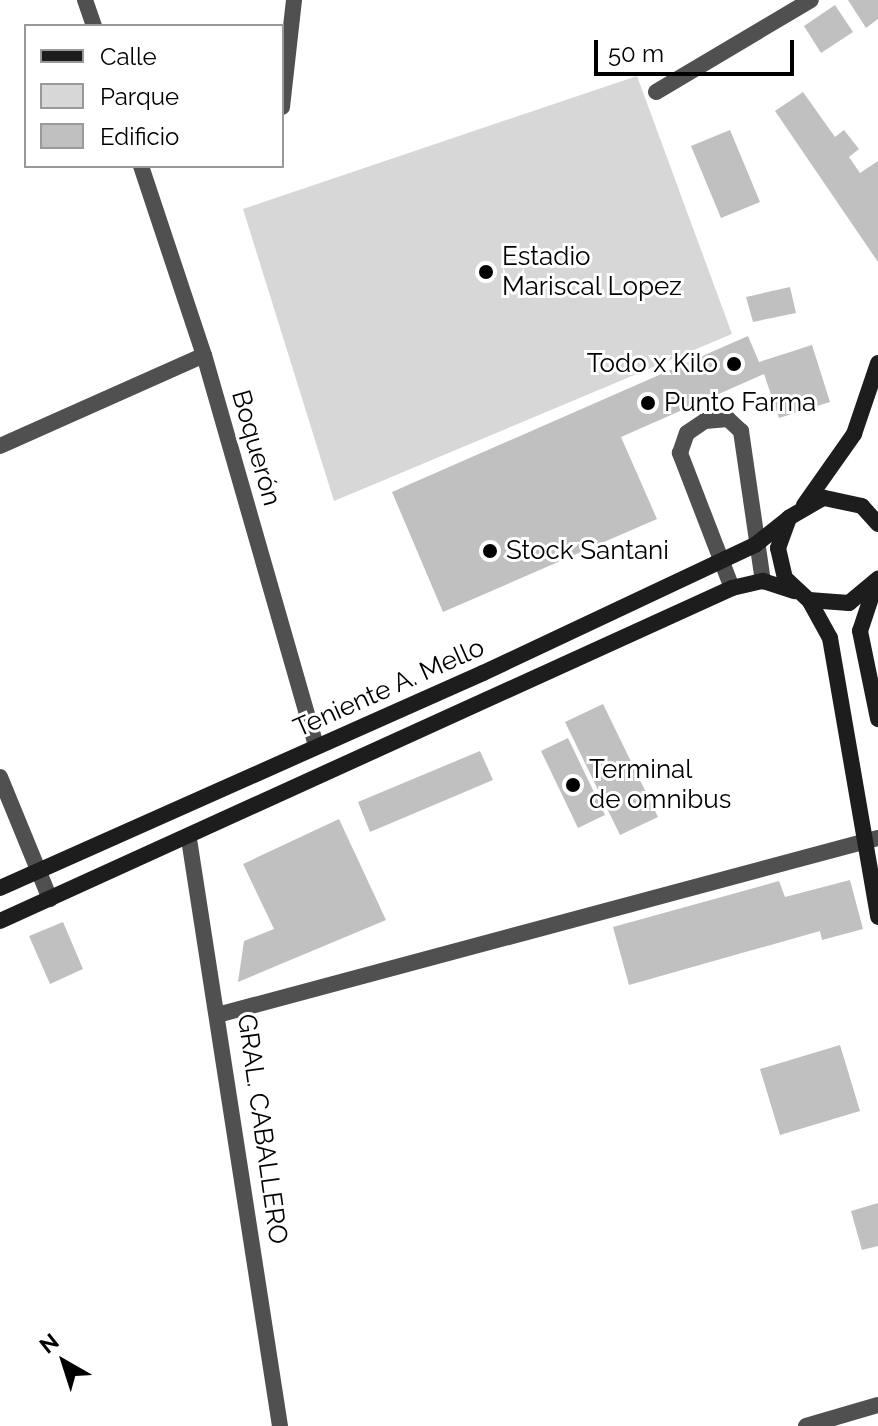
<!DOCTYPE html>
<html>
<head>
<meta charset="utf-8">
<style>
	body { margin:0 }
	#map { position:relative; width:878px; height:1426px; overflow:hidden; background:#fff; font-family:Raleway,sans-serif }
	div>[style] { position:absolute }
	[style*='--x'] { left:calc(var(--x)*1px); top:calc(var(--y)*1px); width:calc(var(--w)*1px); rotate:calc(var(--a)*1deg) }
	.green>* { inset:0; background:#d7d7d7 }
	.building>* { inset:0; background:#c0c0c0 }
	.lane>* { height:16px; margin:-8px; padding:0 8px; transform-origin:8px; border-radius:8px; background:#505050 }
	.street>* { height:16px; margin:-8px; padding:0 8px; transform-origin:8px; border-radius:8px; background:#505050 }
	.secondary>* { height:16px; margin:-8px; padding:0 8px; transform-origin:8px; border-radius:8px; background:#1d1d1d }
	.dots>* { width:22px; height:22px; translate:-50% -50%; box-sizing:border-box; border:4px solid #fff; border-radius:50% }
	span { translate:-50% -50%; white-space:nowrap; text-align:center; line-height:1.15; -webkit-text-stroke:6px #fff; paint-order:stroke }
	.poi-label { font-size:26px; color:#000 }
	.left { translate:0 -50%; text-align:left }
	.right { translate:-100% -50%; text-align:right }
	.street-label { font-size:26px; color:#000 }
	.legend { position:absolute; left:24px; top:24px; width:260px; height:144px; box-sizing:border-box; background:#fff; border:2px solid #999; margin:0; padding:10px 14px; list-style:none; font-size:24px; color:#000 }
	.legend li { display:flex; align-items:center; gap:16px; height:40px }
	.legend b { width:40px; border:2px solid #999 }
	.north { position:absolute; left:24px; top:1322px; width:80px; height:80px; -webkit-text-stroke:6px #fff; paint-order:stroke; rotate:321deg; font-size:22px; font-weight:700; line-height:32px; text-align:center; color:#000 }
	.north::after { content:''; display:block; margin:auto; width:28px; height:36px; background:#000; clip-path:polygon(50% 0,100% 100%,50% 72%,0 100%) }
	.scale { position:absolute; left:594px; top:40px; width:200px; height:36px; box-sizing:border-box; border:4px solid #000; border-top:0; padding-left:10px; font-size:24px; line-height:28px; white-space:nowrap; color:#000; -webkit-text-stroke:6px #fff; paint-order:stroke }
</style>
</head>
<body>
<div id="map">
	<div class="green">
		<div style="clip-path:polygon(637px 76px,732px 334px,334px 501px,243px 209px)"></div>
	</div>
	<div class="building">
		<div style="clip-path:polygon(848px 0,878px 0,878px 19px,866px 28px)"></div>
		<div style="clip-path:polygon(835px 5px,853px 32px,821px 53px,804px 26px)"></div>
		<div style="clip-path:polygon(803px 92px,835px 137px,844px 130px,859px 149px,849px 157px,860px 173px,878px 161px,878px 262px,775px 111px)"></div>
		<div style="clip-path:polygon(730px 130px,760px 202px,721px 218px,691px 146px)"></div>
		<div style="clip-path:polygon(790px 287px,796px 313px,753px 322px,746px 297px)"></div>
		<div style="clip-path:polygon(748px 336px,759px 362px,812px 345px,830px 402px,779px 418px,764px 374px,621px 437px,657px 519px,443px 612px,392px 492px)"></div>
		<div style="clip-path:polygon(603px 704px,658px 817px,620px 835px,565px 722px)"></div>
		<div style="clip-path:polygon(568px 738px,605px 815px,578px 828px,541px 751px)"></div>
		<div style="clip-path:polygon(480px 751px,493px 780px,370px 832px,358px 802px)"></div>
		<div style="clip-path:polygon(339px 819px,386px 920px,238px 982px,244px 941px,274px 929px,243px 864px)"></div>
		<div style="clip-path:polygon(850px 880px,863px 929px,822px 940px,820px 931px,629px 985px,613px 927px,779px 881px,785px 897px)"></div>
		<div style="clip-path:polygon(63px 922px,83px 969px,50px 984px,29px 936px)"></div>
		<div style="clip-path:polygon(840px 1045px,860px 1111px,780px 1135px,760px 1069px)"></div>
		<div style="clip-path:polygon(878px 1203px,878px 1246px,862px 1250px,851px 1211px)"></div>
	</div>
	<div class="lane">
		<div style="--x:732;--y:588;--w:145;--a:-111.1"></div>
		<div style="--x:680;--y:453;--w:21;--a:-71"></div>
		<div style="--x:687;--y:433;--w:22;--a:-34"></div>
		<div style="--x:705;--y:421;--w:23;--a:-5"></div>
		<div style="--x:728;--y:419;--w:18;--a:43"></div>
		<div style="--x:741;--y:431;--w:152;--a:81.7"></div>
	</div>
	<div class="street">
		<div style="--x:85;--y:0;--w:28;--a:71"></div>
		<div style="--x:656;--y:92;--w:180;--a:-30.7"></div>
		<div style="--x:282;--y:107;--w:108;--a:-83.6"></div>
		<div style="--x:141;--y:166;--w:199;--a:71.6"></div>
		<div style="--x:204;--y:355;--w:407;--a:74"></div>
		<div style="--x:0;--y:446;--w:223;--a:-24"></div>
		<div style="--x:0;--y:777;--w:132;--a:67.7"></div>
		<div style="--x:189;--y:839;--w:594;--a:81.19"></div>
		<div style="--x:221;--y:1014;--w:680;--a:-15"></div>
		<div style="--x:806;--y:1426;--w:75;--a:-16.3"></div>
	</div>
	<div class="secondary">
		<div style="--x:804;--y:505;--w:87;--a:-54.8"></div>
		<div style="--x:854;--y:434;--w:75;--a:-71.3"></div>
		<div style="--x:878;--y:524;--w:24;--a:-132"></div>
		<div style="--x:862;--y:506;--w:40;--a:-168"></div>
		<div style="--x:823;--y:498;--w:39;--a:150"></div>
		<div style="--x:789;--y:518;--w:32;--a:110"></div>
		<div style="--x:778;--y:548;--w:31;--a:77"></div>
		<div style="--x:785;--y:578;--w:33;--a:43"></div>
		<div style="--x:809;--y:600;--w:40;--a:4.3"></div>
		<div style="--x:849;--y:603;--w:38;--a:-40"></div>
		<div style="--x:874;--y:589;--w:44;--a:108.4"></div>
		<div style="--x:860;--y:631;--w:90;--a:78.4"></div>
		<div style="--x:809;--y:600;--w:43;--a:61.1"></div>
		<div style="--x:830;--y:638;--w:283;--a:80.2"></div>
		<div style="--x:0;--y:888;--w:529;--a:-24"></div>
		<div style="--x:483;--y:673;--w:301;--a:-25.2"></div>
		<div style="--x:755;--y:545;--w:43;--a:-38.5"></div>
		<div style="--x:0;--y:921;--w:804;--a:-24.46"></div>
		<div style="--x:732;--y:588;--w:32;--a:-13"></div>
		<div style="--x:763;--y:581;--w:33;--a:18"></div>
	</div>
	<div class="dots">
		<div style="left:486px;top:272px;background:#000"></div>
		<div style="left:734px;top:364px;background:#000"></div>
		<div style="left:648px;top:403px;background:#000"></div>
		<div style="left:490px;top:551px;background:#000"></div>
		<div style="left:573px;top:785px;background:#000"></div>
	</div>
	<div class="poi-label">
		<span class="left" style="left:502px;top:272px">Estadio<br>Mariscal Lopez</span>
		<span class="right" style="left:718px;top:364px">Todo x Kilo</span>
		<span class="left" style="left:664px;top:403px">Punto Farma</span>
		<span class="left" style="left:506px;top:551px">Stock Santani</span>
		<span class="left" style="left:589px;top:785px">Terminal<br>de omnibus</span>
	</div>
	<div class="street-label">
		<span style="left:256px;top:448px;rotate:74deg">Boquerón</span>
		<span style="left:389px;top:688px;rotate:-24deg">Teniente A. Mello</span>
		<span style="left:262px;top:1129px;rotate:82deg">GRAL. CABALLERO</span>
	</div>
	<ul class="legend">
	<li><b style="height:10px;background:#1d1d1d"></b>Calle</li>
	<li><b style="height:22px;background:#d7d7d7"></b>Parque</li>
	<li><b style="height:22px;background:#c0c0c0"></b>Edificio</li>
	</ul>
	<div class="north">N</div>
	<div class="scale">50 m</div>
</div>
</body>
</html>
